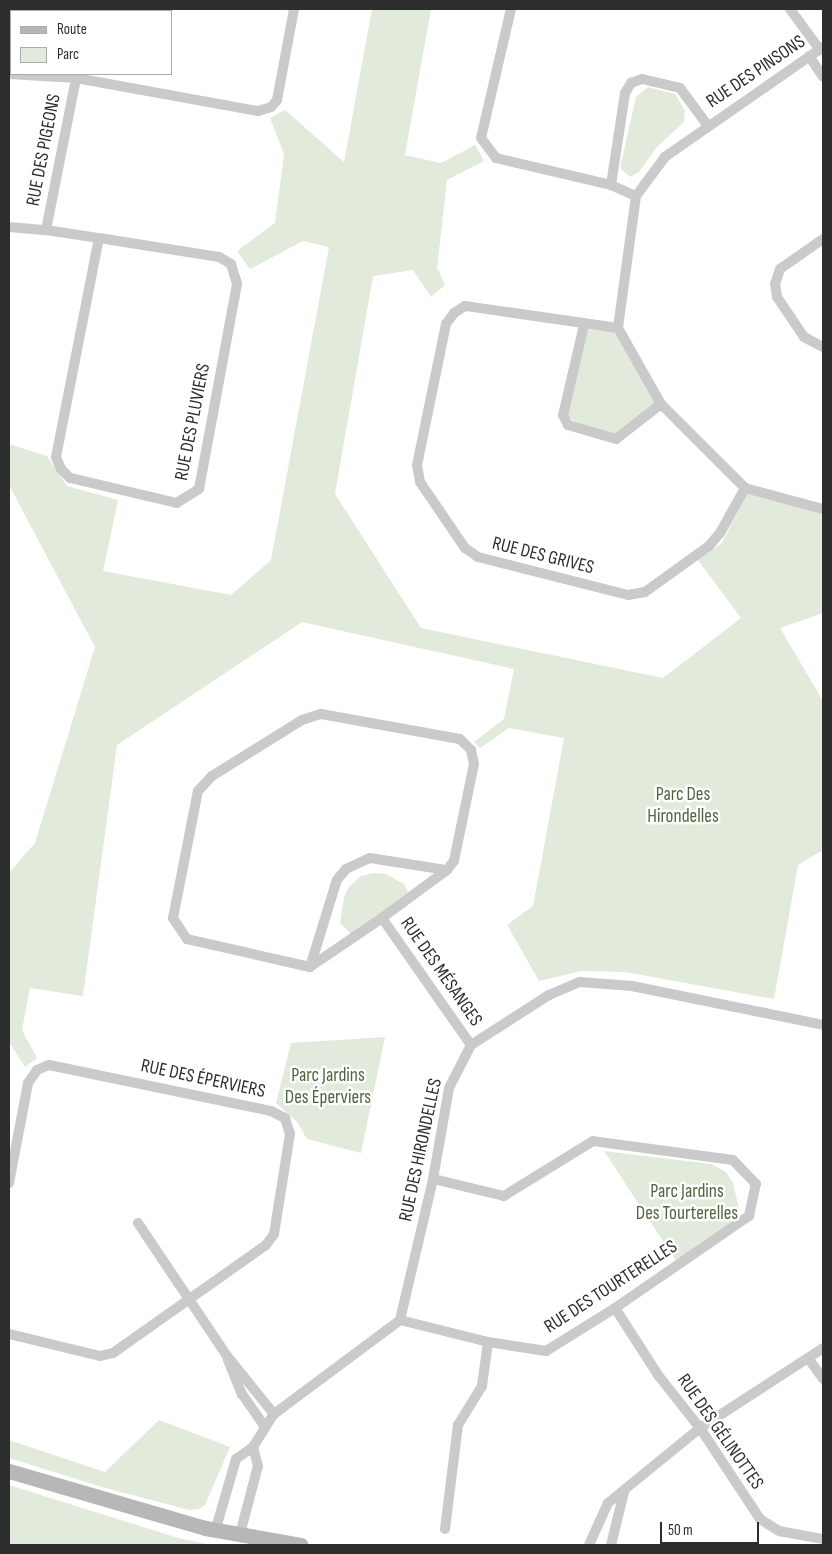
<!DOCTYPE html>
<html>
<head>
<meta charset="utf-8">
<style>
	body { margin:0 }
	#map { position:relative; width:832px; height:1554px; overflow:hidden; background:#fff; font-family:"Sofia Sans Condensed",sans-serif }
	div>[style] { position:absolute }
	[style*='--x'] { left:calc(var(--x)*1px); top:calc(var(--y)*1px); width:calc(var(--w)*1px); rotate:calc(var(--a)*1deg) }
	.green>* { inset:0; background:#e2eadb }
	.street>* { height:10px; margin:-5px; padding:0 5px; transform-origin:5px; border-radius:5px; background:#cacaca }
	.secondary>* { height:15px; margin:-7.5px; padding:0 7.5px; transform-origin:7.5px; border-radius:7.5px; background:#b7b7b7 }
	span { translate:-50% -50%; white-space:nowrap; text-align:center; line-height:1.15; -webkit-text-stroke:5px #fff; paint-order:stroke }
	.street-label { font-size:19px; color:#2d2d2d }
	.park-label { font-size:19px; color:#4f653d }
	.frame { position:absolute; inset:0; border:10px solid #2d2d2d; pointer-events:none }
	.legend { position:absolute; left:10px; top:10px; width:162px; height:65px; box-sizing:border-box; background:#fff; border:1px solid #ababab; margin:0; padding:6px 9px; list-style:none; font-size:15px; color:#2d2d2d }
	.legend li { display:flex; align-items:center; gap:10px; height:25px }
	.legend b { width:25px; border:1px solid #ababab }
	.scale { position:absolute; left:660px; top:1522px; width:99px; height:22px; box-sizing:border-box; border:2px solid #2d2d2d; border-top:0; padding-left:6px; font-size:15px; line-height:18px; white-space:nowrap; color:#2d2d2d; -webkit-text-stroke:4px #fff; paint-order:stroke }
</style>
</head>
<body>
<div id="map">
	<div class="green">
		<div style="clip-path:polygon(372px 9px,431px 9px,405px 155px,441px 163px,475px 145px,484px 161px,447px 180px,437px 268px,445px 285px,431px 297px,413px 270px,373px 276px,335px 494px,421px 628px,663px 678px,741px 618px,698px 560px,722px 543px,748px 491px,823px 512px,823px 613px,780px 628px,823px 701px,823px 850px,798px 865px,774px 999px,625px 972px,582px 971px,539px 981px,507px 925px,533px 906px,564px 738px,509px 728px,480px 748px,474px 742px,504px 719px,514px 669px,302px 622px,117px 745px,83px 996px,30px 988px,22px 1030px,37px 1058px,25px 1067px,9px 1042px,9px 873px,35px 843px,95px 647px,9px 485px,9px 444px,47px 456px,67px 486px,118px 500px,103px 571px,231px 595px,271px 560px,329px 247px,303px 241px,250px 269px,237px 251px,275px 223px,284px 154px,270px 118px,285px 110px,344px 162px)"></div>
		<div style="clip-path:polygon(648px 87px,675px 94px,685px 111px,684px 122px,657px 147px,639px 172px,630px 177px,620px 168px,636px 97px)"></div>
		<div style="clip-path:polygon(586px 329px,616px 331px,657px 403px,615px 436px,580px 427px,566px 414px)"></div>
		<div style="clip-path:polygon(374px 873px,386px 874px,404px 884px,408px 892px,407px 897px,352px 935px,340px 923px,344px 897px,349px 887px,361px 876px)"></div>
		<div style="clip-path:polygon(385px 1037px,361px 1153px,307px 1139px,297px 1122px,276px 1103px,291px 1043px)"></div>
		<div style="clip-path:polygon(604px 1151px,711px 1164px,726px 1172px,733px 1183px,739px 1209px,734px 1220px,676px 1261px)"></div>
		<div style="clip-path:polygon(159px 1420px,230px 1447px,205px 1505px,199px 1509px,189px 1510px,102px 1487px,9px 1458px,9px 1440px,105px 1472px)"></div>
		<div style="clip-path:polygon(9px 1485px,178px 1538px,212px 1545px,9px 1545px)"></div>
	</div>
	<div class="street">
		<div style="--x:511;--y:9;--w:132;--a:103.1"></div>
		<div style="--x:481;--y:138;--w:25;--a:53"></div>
		<div style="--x:496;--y:158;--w:118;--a:13.2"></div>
		<div style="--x:611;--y:185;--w:27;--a:24"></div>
		<div style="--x:790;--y:9;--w:51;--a:53.8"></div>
		<div style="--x:823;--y:47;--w:193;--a:145.2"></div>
		<div style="--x:665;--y:157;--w:49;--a:126.6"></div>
		<div style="--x:636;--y:196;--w:133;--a:97.8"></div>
		<div style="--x:618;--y:328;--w:87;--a:60.5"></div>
		<div style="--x:661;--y:404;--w:119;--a:45"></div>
		<div style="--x:745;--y:488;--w:81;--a:15.1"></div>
		<div style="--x:809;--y:56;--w:25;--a:56"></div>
		<div style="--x:9;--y:74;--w:67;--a:3.4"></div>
		<div style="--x:76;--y:78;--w:185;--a:10.3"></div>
		<div style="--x:258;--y:111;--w:14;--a:-17"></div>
		<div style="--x:271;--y:107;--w:9;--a:-49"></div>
		<div style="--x:277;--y:100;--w:93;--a:-79.4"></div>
		<div style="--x:611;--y:185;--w:93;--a:-81.3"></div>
		<div style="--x:625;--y:93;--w:12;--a:-59"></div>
		<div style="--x:631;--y:83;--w:12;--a:-20"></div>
		<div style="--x:642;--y:79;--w:39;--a:13"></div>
		<div style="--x:680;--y:88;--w:47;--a:53.6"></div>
		<div style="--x:9;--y:227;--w:37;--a:5"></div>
		<div style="--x:46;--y:230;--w:54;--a:8.6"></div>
		<div style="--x:99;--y:238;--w:121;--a:9"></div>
		<div style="--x:219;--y:257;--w:14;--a:30"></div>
		<div style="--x:231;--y:264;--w:21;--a:73"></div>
		<div style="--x:237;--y:284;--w:208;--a:100.5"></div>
		<div style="--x:199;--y:489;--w:26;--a:148"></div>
		<div style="--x:177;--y:503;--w:110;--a:-166.8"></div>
		<div style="--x:70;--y:478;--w:13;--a:-135"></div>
		<div style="--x:61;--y:469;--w:13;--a:-113"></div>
		<div style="--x:56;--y:457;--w:223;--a:-78.9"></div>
		<div style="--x:46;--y:230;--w:155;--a:-78.8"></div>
		<div style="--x:823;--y:239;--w:52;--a:145.1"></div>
		<div style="--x:780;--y:269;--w:16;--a:108"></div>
		<div style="--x:775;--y:284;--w:13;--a:81"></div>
		<div style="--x:777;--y:297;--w:48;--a:56"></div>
		<div style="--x:804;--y:337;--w:21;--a:28"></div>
		<div style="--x:584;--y:325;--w:92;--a:103.1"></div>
		<div style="--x:563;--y:415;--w:11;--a:63"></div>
		<div style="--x:568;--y:425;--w:50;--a:16.3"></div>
		<div style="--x:616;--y:439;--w:57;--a:-37.9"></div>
		<div style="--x:618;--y:328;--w:155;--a:-171.8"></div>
		<div style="--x:465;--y:306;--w:13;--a:148"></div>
		<div style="--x:454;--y:313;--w:14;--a:126"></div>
		<div style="--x:446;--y:324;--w:144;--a:101.6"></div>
		<div style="--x:417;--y:465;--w:17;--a:80"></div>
		<div style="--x:420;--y:482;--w:80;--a:55.7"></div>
		<div style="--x:465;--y:548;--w:16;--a:35"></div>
		<div style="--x:478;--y:557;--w:155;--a:14.2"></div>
		<div style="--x:628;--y:595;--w:17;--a:-10"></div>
		<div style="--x:645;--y:592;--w:79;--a:-35.7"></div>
		<div style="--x:709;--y:546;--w:17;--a:-50"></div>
		<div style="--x:720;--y:533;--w:51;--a:-60.9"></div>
		<div style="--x:321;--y:714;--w:141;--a:10.2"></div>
		<div style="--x:460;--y:739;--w:16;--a:45"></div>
		<div style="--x:471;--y:750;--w:14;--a:78"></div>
		<div style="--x:474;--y:764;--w:99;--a:101.7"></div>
		<div style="--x:454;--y:861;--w:11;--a:128"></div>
		<div style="--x:447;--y:870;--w:81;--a:143.6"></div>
		<div style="--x:382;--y:918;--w:87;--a:145.8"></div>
		<div style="--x:310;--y:967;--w:126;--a:-167.2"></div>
		<div style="--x:187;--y:939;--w:25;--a:-124"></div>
		<div style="--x:173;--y:918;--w:129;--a:-78.9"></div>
		<div style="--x:198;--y:791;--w:21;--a:-47"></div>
		<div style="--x:212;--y:776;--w:106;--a:-31.9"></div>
		<div style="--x:302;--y:720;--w:20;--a:-18"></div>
		<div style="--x:382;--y:918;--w:155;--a:55"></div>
		<div style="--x:310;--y:967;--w:91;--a:-72.8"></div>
		<div style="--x:337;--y:880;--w:14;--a:-51"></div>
		<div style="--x:346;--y:869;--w:26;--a:-25"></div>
		<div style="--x:370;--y:858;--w:78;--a:8.9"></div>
		<div style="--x:9;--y:1183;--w:102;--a:-79.2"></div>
		<div style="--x:28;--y:1083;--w:16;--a:-55"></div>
		<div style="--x:37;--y:1070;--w:13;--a:-23"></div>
		<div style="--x:49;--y:1065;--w:227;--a:11.7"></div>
		<div style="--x:271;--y:1111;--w:16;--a:27"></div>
		<div style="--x:285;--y:1118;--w:17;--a:73"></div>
		<div style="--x:290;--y:1134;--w:101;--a:99.1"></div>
		<div style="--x:274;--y:1234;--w:14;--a:126"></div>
		<div style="--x:266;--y:1245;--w:187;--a:144.8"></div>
		<div style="--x:113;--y:1353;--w:13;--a:167"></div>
		<div style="--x:100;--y:1356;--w:94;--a:-166.4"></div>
		<div style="--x:138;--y:1223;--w:160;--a:56.2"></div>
		<div style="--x:227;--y:1356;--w:75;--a:51"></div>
		<div style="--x:615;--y:1308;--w:80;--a:57.3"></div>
		<div style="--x:658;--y:1375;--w:68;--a:51.6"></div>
		<div style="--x:700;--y:1428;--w:109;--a:56.6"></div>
		<div style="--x:760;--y:1519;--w:22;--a:32"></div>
		<div style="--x:779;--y:1531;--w:45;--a:10.3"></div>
		<div style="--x:400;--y:1320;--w:91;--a:14"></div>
		<div style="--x:488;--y:1342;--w:59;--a:8.8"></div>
		<div style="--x:546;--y:1351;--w:81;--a:-31.9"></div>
		<div style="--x:615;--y:1308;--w:163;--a:-34.5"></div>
		<div style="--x:749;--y:1216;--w:33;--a:-78"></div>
		<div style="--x:756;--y:1184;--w:33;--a:-134"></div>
		<div style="--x:733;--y:1160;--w:141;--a:-172.3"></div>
		<div style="--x:593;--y:1141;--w:105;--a:148.3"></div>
		<div style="--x:504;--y:1196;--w:73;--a:-166.5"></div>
		<div style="--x:808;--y:1358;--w:26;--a:54"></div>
		<div style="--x:228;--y:1360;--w:37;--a:68"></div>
		<div style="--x:242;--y:1394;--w:38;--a:55"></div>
		<div style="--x:216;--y:1528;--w:72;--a:-73.8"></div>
		<div style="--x:236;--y:1459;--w:21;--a:-35"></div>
		<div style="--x:253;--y:1447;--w:39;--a:-58"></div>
		<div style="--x:274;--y:1414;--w:157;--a:-36.7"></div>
		<div style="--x:400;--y:1320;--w:145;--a:-76.8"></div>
		<div style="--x:433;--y:1179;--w:92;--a:-80"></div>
		<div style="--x:449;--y:1088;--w:48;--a:-62.9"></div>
		<div style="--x:471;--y:1045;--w:93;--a:-32.7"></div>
		<div style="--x:549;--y:995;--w:34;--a:-23"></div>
		<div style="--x:580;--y:982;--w:52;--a:4.4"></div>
		<div style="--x:632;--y:986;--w:195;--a:11.5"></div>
		<div style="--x:445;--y:1529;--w:105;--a:-82.9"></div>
		<div style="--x:458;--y:1425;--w:46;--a:-58.4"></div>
		<div style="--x:482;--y:1386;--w:44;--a:-82.2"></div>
		<div style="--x:240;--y:1534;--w:70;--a:-75.2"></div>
		<div style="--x:258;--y:1466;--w:20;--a:-105"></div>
		<div style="--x:589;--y:1545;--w:46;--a:-65.7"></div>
		<div style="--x:608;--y:1503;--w:119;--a:-39.2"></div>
		<div style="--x:700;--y:1428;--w:147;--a:-33"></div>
		<div style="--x:611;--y:1545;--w:55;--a:-76.2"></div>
	</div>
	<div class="secondary">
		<div style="--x:9;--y:1471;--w:204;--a:16.2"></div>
		<div style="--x:205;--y:1528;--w:97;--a:10"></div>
	</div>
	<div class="street-label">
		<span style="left:756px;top:72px;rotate:-34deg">RUE DES PINSONS</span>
		<span style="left:44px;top:150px;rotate:-79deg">RUE DES PIGEONS</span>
		<span style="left:193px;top:422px;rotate:-79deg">RUE DES PLUVIERS</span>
		<span style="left:543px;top:556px;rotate:14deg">RUE DES GRIVES</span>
		<span style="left:441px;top:972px;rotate:55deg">RUE DES MÉSANGES</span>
		<span style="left:203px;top:1079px;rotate:12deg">RUE DES ÉPERVIERS</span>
		<span style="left:421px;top:1150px;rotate:-78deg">RUE DES HIRONDELLES</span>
		<span style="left:611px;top:1287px;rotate:-33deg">RUE DES TOURTERELLES</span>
		<span style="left:720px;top:1432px;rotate:55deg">RUE DES GÉLINOTTES</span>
	</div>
	<div class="park-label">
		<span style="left:683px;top:806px">Parc Des<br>Hirondelles</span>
		<span style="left:328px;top:1087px">Parc Jardins<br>Des Éperviers</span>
		<span style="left:687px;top:1203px">Parc Jardins<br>Des Tourterelles</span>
	</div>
	<div class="frame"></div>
	<ul class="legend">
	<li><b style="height:6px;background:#b7b7b7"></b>Route</li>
	<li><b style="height:14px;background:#e2eadb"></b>Parc</li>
	</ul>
	<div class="scale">50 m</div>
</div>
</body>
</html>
